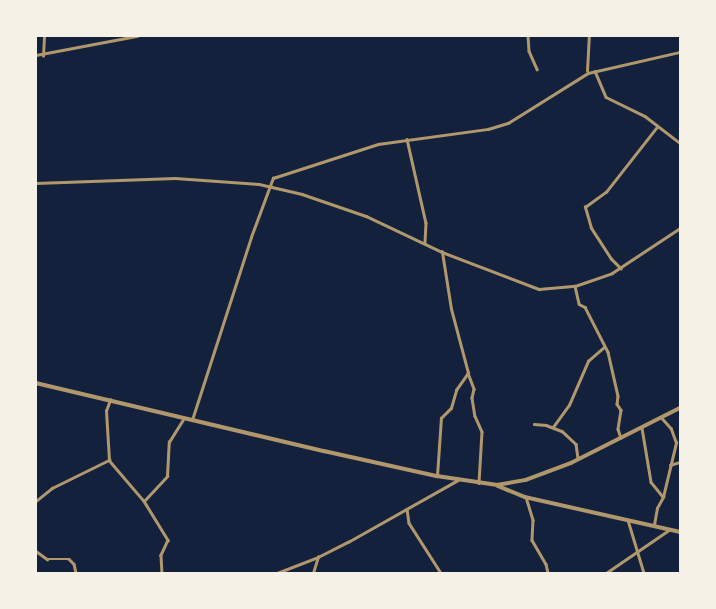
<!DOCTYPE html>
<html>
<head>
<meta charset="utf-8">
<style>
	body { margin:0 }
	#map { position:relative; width:716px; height:609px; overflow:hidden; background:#14213d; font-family:"Nunito Sans",sans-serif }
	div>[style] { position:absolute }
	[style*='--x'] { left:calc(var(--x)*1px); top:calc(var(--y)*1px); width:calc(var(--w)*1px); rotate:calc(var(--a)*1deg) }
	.minor>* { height:2.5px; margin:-1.25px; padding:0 1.25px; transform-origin:1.25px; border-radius:1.25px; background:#b1986c }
	.tertiary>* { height:3.5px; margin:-1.75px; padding:0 1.75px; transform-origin:1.75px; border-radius:1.75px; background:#b1986c }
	span { translate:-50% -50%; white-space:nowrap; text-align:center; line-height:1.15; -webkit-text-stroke:4px #f6f1e7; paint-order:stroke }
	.frame { position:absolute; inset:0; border:37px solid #f6f1e7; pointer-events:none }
</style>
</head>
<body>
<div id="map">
	<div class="minor">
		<div style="--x:528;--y:36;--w:15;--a:86"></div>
		<div style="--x:529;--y:51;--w:20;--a:66"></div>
		<div style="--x:36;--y:55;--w:103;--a:-10.7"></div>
		<div style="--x:43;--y:56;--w:20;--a:-87"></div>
		<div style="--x:587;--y:71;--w:35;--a:-87"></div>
		<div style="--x:595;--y:71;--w:28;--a:67"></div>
		<div style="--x:606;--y:97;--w:43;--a:26"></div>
		<div style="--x:645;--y:116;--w:44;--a:37.6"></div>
		<div style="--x:407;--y:139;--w:86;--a:77.3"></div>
		<div style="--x:426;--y:223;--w:20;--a:93"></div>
		<div style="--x:36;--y:183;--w:139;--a:-2.1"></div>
		<div style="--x:175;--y:178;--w:84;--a:4.1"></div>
		<div style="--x:259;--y:184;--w:44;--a:13.1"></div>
		<div style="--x:302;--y:194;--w:68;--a:19"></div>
		<div style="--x:366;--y:216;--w:84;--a:25.3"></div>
		<div style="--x:442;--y:252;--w:104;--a:20.9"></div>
		<div style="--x:539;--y:289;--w:36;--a:-5"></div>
		<div style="--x:575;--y:286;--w:39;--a:-19"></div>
		<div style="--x:612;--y:273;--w:82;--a:-33.5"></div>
		<div style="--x:621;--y:269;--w:14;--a:-135"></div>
		<div style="--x:611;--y:259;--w:37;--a:-123"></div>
		<div style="--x:591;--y:228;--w:22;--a:-106"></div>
		<div style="--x:585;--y:207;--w:26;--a:-36"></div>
		<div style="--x:606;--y:192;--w:83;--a:-51.9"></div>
		<div style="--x:575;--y:286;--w:18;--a:77"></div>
		<div style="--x:579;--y:304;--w:7;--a:27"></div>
		<div style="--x:585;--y:307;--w:51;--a:62.9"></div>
		<div style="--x:608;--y:352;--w:45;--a:77.2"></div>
		<div style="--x:618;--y:396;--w:8;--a:97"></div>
		<div style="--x:617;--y:404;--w:7;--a:56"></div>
		<div style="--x:621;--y:410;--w:19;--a:99"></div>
		<div style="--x:618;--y:429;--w:9;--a:72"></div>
		<div style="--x:468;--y:373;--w:17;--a:69"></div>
		<div style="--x:474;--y:389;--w:9;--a:103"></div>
		<div style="--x:472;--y:398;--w:18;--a:81"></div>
		<div style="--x:475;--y:416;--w:17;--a:66"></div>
		<div style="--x:482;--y:432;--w:51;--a:93.4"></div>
		<div style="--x:192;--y:420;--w:192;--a:-72.1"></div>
		<div style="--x:251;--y:237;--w:63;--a:-69.6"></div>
		<div style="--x:273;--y:178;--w:110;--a:-17.9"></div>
		<div style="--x:378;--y:144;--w:111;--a:-7.8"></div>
		<div style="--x:488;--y:129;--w:21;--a:-17"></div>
		<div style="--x:508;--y:123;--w:94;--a:-32"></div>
		<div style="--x:588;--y:73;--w:94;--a:-12.9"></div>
		<div style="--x:534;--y:424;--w:12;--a:5"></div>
		<div style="--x:546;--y:425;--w:17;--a:21"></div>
		<div style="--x:562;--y:431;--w:19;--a:43"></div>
		<div style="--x:576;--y:444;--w:15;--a:82"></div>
		<div style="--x:553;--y:427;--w:27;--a:-54"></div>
		<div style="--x:569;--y:405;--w:48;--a:-66.6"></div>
		<div style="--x:588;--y:361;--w:21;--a:-41"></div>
		<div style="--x:642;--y:428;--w:55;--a:80.5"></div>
		<div style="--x:651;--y:482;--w:19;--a:51"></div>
		<div style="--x:109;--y:460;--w:54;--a:49.5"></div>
		<div style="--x:144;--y:501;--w:34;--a:-47"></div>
		<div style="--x:167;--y:476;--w:34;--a:-87"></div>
		<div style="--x:169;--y:442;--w:28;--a:-58"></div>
		<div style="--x:670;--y:465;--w:10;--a:-17"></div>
		<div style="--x:437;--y:476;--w:58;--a:-86.1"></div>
		<div style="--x:441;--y:418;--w:14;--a:-45"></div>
		<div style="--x:451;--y:408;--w:19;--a:-74"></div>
		<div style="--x:456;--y:390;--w:21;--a:-55"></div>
		<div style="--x:468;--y:373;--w:66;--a:-104.9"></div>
		<div style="--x:451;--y:309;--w:58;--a:-99"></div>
		<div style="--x:526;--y:497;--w:24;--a:73"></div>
		<div style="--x:533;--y:520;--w:20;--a:93"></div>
		<div style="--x:532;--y:540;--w:28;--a:60"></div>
		<div style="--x:546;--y:564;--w:9;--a:77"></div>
		<div style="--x:36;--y:501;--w:21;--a:-39"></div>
		<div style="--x:52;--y:488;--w:64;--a:-26.2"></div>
		<div style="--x:109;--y:460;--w:49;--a:-93.5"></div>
		<div style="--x:106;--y:411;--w:12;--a:-70"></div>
		<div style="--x:144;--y:501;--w:46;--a:58.4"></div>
		<div style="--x:168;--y:540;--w:17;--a:115"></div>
		<div style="--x:161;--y:555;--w:18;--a:87"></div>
		<div style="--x:407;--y:509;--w:14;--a:82"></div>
		<div style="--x:409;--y:523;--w:59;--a:57.4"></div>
		<div style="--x:628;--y:520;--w:55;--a:73.2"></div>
		<div style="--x:654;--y:525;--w:17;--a:-80"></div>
		<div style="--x:657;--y:508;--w:13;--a:-61"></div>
		<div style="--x:663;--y:497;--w:56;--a:-76.5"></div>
		<div style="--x:676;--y:443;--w:15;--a:-110"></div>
		<div style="--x:671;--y:429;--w:15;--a:-132"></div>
		<div style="--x:36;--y:551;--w:14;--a:36"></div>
		<div style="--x:47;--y:559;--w:22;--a:0"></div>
		<div style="--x:69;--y:559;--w:7;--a:45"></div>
		<div style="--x:74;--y:564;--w:9;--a:77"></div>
		<div style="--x:277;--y:573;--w:44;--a:-21.3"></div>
		<div style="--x:318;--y:557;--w:34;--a:-27"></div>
		<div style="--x:348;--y:542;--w:126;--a:-29.4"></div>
		<div style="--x:313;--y:573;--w:17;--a:-73"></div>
		<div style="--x:606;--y:573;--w:76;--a:-34.3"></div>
	</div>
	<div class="tertiary">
		<div style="--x:36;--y:383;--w:296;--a:13.3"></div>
		<div style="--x:324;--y:451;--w:116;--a:12.5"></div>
		<div style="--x:437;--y:476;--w:61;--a:8.5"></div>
		<div style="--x:497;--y:485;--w:29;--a:-10"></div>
		<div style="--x:526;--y:480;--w:48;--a:-20.7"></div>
		<div style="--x:571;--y:463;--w:122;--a:-26.8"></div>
		<div style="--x:498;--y:486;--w:29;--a:22"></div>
		<div style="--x:525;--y:497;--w:159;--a:12.7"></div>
	</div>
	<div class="frame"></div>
</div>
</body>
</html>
